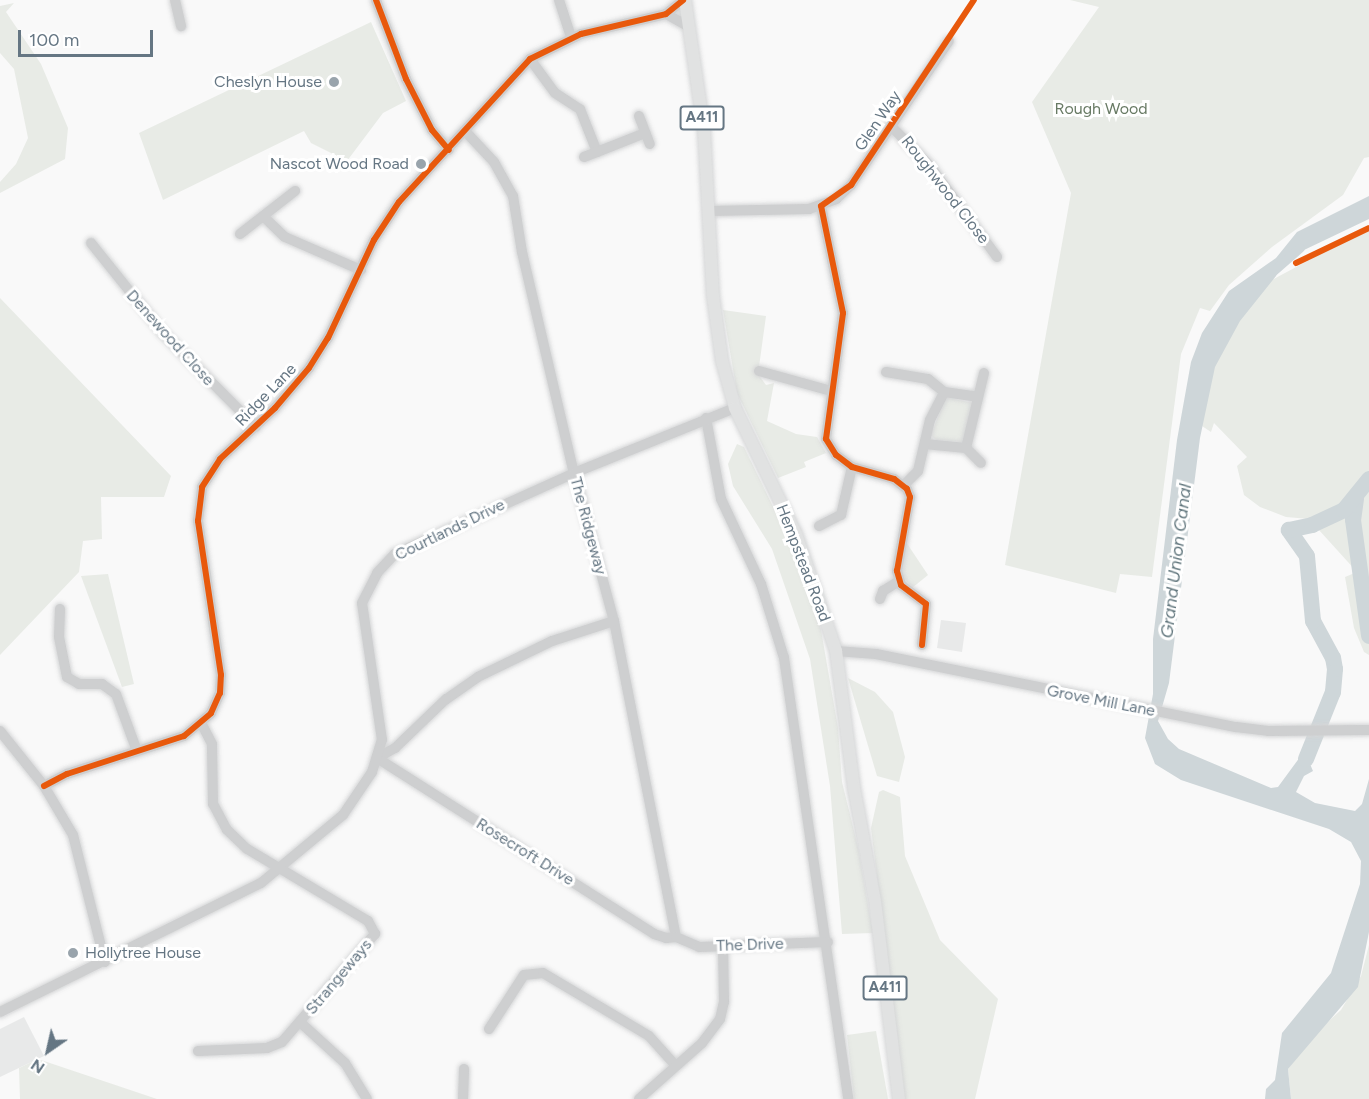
<!DOCTYPE html>
<html>
<head>
<meta charset="utf-8">
<style>
	body { margin:0 }
	#map { position:relative; width:1369px; height:1099px; overflow:hidden; background:#f9f9f9; font-family:Figtree,sans-serif }
	div>[style] { position:absolute }
	[style*='--x'] { left:calc(var(--x)*1px); top:calc(var(--y)*1px); width:calc(var(--w)*1px); rotate:calc(var(--a)*1deg) }
	.built>* { inset:0; background:#e8e9e9 }
	.green>* { inset:0; background:#e8ebe6 }
	.water>* { inset:0; background:#ced6d9 }
	.canal>* { height:9px; margin:-4.5px; padding:0 4.5px; transform-origin:4.5px; border-radius:4.5px; background:#ced6d9 }
	.river>* { height:16px; margin:-8px; padding:0 8px; transform-origin:8px; border-radius:8px; background:#ced6d9 }
	.roads { filter:drop-shadow(0 0 2px #d5d6d7) drop-shadow(0 0 2px #d5d6d7) }
	.minor>* { height:10px; margin:-5px; padding:0 5px; transform-origin:5px; border-radius:5px; background:#cecfd0 }
	.major>* { height:12px; margin:-6px; padding:0 6px; transform-origin:6px; border-radius:6px; background:#e1e2e2 }
	.cycleway>* { height:6px; margin:-3px; padding:0 3px; transform-origin:3px; border-radius:3px; background:#e8590c }
	.dots>* { width:16px; height:16px; translate:-50% -50%; box-sizing:border-box; border:3px solid #fff; border-radius:50% }
	span { translate:-50% -50%; white-space:nowrap; text-align:center; line-height:1.15; -webkit-text-stroke:6px #fff; paint-order:stroke }
	.shield-label span { padding:2px 4px; background:#fff; border:2px solid; border-radius:4px; -webkit-text-stroke-width:0 }
	.shield-label { font-size:15px; color:#657683; font-weight:700 }
	.poi-label { font-size:16px; color:#657683 }
	.right { translate:-100% -50%; text-align:right }
	.left { translate:0 -50%; text-align:left }
	.park-label { font-size:16px; color:#687a64 }
	.street-label { font-size:16px; color:#657683 }
	.water-label { font-size:18px; color:#60757c; font-style:italic }
	.north { position:absolute; left:18px; top:1021px; width:60px; height:60px; -webkit-text-stroke:4px #fff; paint-order:stroke; rotate:214deg; font-size:16px; font-weight:700; line-height:24px; text-align:center; color:#657683 }
	.north::after { content:''; display:block; margin:auto; width:21px; height:27px; background:#657683; clip-path:polygon(50% 0,100% 100%,50% 72%,0 100%) }
	.scale { position:absolute; left:18px; top:30px; width:135px; height:27px; box-sizing:border-box; border:3px solid #657683; border-top:0; padding-left:8px; font-size:18px; line-height:21px; white-space:nowrap; color:#657683; -webkit-text-stroke:4px #fff; paint-order:stroke }
</style>
</head>
<body>
<div id="map">
	<div class="built">
		<div style="clip-path:polygon(941px 620px,966px 623px,962px 652px,937px 648px)"></div>
		<div style="clip-path:polygon(24px 1017px,44px 1056px,0 1077px,0 1029px)"></div>
	</div>
	<div class="green">
		<div style="clip-path:polygon(1070px 0,1369px 0,1369px 157px,1364px 158px,1343px 195px,1272px 247px,1229px 285px,1210px 311px,1200px 308px,1181px 354px,1152px 577px,1120px 574px,1116px 593px,1005px 565px,1071px 193px,1032px 102px,1099px 7px)"></div>
		<div style="clip-path:polygon(14px 3px,6px 12px,41px 64px,68px 128px,65px 159px,0 193px,0 182px,16px 164px,28px 138px,14px 69px,0 53px,0 6px)"></div>
		<div style="clip-path:polygon(371px 22px,406px 101px,383px 113px,347px 161px,311px 143px,304px 131px,163px 200px,139px 133px)"></div>
		<div style="clip-path:polygon(1369px 228px,1369px 655px,1364px 652px,1354px 628px,1345px 577px,1357px 572px,1309px 519px,1286px 517px,1260px 507px,1244px 495px,1237px 466px,1247px 457px,1214px 423px,1211px 432px,1199px 424px,1212px 367px,1237px 323px,1270px 281px)"></div>
		<div style="clip-path:polygon(0 298px,171px 476px,164px 497px,101px 497px,102px 539px,83px 541px,79px 572px,0 655px)"></div>
		<div style="clip-path:polygon(723px 310px,766px 316px,758px 374px,766px 385px,774px 383px,767px 421px,796px 434px,817px 437px,826px 453px,804px 462px,806px 467px,778px 478px,737px 393px)"></div>
		<div style="clip-path:polygon(945px 397px,973px 403px,962px 442px,936px 440px,931px 435px)"></div>
		<div style="clip-path:polygon(737px 444px,744px 447px,783px 527px,810px 591px,821px 630px,838px 728px,842px 782px,858px 847px,873px 933px,842px 934px,830px 786px,810px 659px,772px 549px,733px 486px,728px 464px)"></div>
		<div style="clip-path:polygon(906px 542px,928px 575px,912px 588px,901px 574px)"></div>
		<div style="clip-path:polygon(108px 574px,134px 684px,122px 687px,81px 576px)"></div>
		<div style="clip-path:polygon(848px 678px,875px 692px,893px 712px,905px 757px,899px 782px,877px 776px)"></div>
		<div style="clip-path:polygon(883px 790px,900px 797px,905px 856px,940px 940px,998px 999px,975px 1099px,904px 1099px,871px 828px,879px 792px)"></div>
		<div style="clip-path:polygon(1369px 945px,1369px 1099px,1291px 1099px,1288px 1069px,1313px 1035px,1341px 1010px,1361px 976px)"></div>
		<div style="clip-path:polygon(876px 1031px,888px 1099px,854px 1099px,847px 1035px)"></div>
		<div style="clip-path:polygon(38px 1059px,157px 1099px,20px 1099px,19px 1068px)"></div>
	</div>
	<div class="water">
		<div style="clip-path:polygon(1369px 196px,1369px 219px,1281px 261px,1276px 276px,1240px 321px,1215px 367px,1200px 438px,1169px 683px,1158px 721px,1168px 739px,1179px 749px,1271px 788px,1278px 787px,1311px 742px,1320px 743px,1310px 764px,1313px 771px,1304px 776px,1296px 792px,1315px 803px,1355px 811px,1362px 804px,1369px 779px,1369px 932px,1358px 987px,1288px 1069px,1291px 1099px,1265px 1099px,1266px 1089px,1275px 1080px,1282px 1033px,1331px 973px,1360px 884px,1361px 861px,1351px 842px,1329px 829px,1181px 780px,1155px 764px,1145px 738px,1153px 694px,1153px 639px,1177px 440px,1191px 362px,1202px 333px,1229px 291px,1276px 258px,1297px 232px)"></div>
	</div>
	<div class="canal">
		<div style="--x:1272;--y:272;--w:37;--a:-41"></div>
	</div>
	<div class="river">
		<div style="--x:1356;--y:499;--w:21;--a:98"></div>
		<div style="--x:1353;--y:520;--w:117;--a:82.1"></div>
		<div style="--x:1306;--y:759;--w:72;--a:-68.1"></div>
		<div style="--x:1333;--y:692;--w:23;--a:-85"></div>
		<div style="--x:1335;--y:669;--w:11;--a:-100"></div>
		<div style="--x:1333;--y:658;--w:42;--a:-118.4"></div>
		<div style="--x:1313;--y:621;--w:65;--a:-95.3"></div>
		<div style="--x:1307;--y:556;--w:32;--a:-125"></div>
		<div style="--x:1289;--y:530;--w:24;--a:-12"></div>
		<div style="--x:1312;--y:525;--w:35;--a:-25"></div>
		<div style="--x:1344;--y:510;--w:40;--a:-51"></div>
	</div>
	<div class="roads">
		<div class="minor">
			<div style="--x:175;--y:0;--w:27;--a:77"></div>
			<div style="--x:376;--y:0;--w:85;--a:69.2"></div>
			<div style="--x:406;--y:79;--w:57;--a:63"></div>
			<div style="--x:432;--y:130;--w:26;--a:50"></div>
			<div style="--x:559;--y:0;--w:40;--a:72"></div>
			<div style="--x:666;--y:14;--w:25;--a:29"></div>
			<div style="--x:530;--y:59;--w:42;--a:53.7"></div>
			<div style="--x:555;--y:93;--w:30;--a:33"></div>
			<div style="--x:580;--y:109;--w:46;--a:68.4"></div>
			<div style="--x:597;--y:152;--w:52;--a:-21.6"></div>
			<div style="--x:639;--y:116;--w:30;--a:69"></div>
			<div style="--x:891;--y:126;--w:56;--a:45.7"></div>
			<div style="--x:930;--y:166;--w:113;--a:53.6"></div>
			<div style="--x:465;--y:131;--w:42;--a:46.9"></div>
			<div style="--x:494;--y:162;--w:39;--a:61"></div>
			<div style="--x:513;--y:196;--w:57;--a:80.9"></div>
			<div style="--x:522;--y:252;--w:227;--a:76.8"></div>
			<div style="--x:574;--y:473;--w:153;--a:74.9"></div>
			<div style="--x:614;--y:621;--w:322;--a:78.9"></div>
			<div style="--x:584;--y:157;--w:14;--a:-21"></div>
			<div style="--x:821;--y:206;--w:109;--a:78.4"></div>
			<div style="--x:843;--y:313;--w:127;--a:97.7"></div>
			<div style="--x:826;--y:439;--w:19;--a:58"></div>
			<div style="--x:836;--y:455;--w:20;--a:37"></div>
			<div style="--x:852;--y:467;--w:44;--a:15.9"></div>
			<div style="--x:894;--y:479;--w:16;--a:38"></div>
			<div style="--x:907;--y:489;--w:9;--a:69"></div>
			<div style="--x:910;--y:497;--w:75;--a:100"></div>
			<div style="--x:897;--y:571;--w:15;--a:74"></div>
			<div style="--x:901;--y:585;--w:31;--a:37"></div>
			<div style="--x:926;--y:604;--w:41;--a:95.6"></div>
			<div style="--x:710;--y:211;--w:99;--a:-1.2"></div>
			<div style="--x:809;--y:209;--w:29;--a:-20"></div>
			<div style="--x:836;--y:199;--w:21;--a:-43"></div>
			<div style="--x:851;--y:185;--w:174;--a:-55.8"></div>
			<div style="--x:263;--y:216;--w:30;--a:44"></div>
			<div style="--x:285;--y:237;--w:83;--a:23.5"></div>
			<div style="--x:240;--y:234;--w:70;--a:-38"></div>
			<div style="--x:91;--y:243;--w:115;--a:51.3"></div>
			<div style="--x:163;--y:333;--w:132;--a:45.3"></div>
			<div style="--x:759;--y:371;--w:75;--a:15.5"></div>
			<div style="--x:886;--y:372;--w:43;--a:9.5"></div>
			<div style="--x:928;--y:379;--w:21;--a:39"></div>
			<div style="--x:706;--y:418;--w:82;--a:79.5"></div>
			<div style="--x:721;--y:499;--w:94;--a:64.8"></div>
			<div style="--x:761;--y:584;--w:77;--a:72.7"></div>
			<div style="--x:784;--y:658;--w:446;--a:81.7"></div>
			<div style="--x:925;--y:444;--w:41;--a:5.6"></div>
			<div style="--x:966;--y:448;--w:77;--a:-76.5"></div>
			<div style="--x:966;--y:448;--w:21;--a:45"></div>
			<div style="--x:904;--y:485;--w:20;--a:-45"></div>
			<div style="--x:918;--y:471;--w:52;--a:-76.8"></div>
			<div style="--x:930;--y:420;--w:31;--a:-63"></div>
			<div style="--x:944;--y:392;--w:34;--a:8"></div>
			<div style="--x:819;--y:526;--w:25;--a:-27"></div>
			<div style="--x:841;--y:515;--w:49;--a:-77.1"></div>
			<div style="--x:880;--y:599;--w:9;--a:-69"></div>
			<div style="--x:883;--y:591;--w:19;--a:-32"></div>
			<div style="--x:60;--y:609;--w:28;--a:92"></div>
			<div style="--x:59;--y:637;--w:41;--a:78.7"></div>
			<div style="--x:67;--y:677;--w:14;--a:30"></div>
			<div style="--x:79;--y:684;--w:23;--a:0"></div>
			<div style="--x:102;--y:684;--w:17;--a:36"></div>
			<div style="--x:116;--y:694;--w:61;--a:69.8"></div>
			<div style="--x:614;--y:621;--w:65;--a:162.1"></div>
			<div style="--x:552;--y:641;--w:82;--a:154.1"></div>
			<div style="--x:478;--y:677;--w:39;--a:145"></div>
			<div style="--x:446;--y:699;--w:71;--a:136.1"></div>
			<div style="--x:395;--y:748;--w:21;--a:151"></div>
			<div style="--x:377;--y:758;--w:328;--a:32.4"></div>
			<div style="--x:654;--y:934;--w:13;--a:18"></div>
			<div style="--x:666;--y:938;--w:10;--a:-6"></div>
			<div style="--x:836;--y:651;--w:40;--a:4.3"></div>
			<div style="--x:876;--y:654;--w:367;--a:11.5"></div>
			<div style="--x:1236;--y:727;--w:32;--a:7"></div>
			<div style="--x:1268;--y:731;--w:101;--a:-0.6"></div>
			<div style="--x:0;--y:731;--w:70;--a:51.3"></div>
			<div style="--x:44;--y:786;--w:57;--a:59.4"></div>
			<div style="--x:73;--y:835;--w:131;--a:75.9"></div>
			<div style="--x:44;--y:786;--w:26;--a:-28"></div>
			<div style="--x:67;--y:774;--w:123;--a:-18"></div>
			<div style="--x:184;--y:736;--w:35;--a:-40"></div>
			<div style="--x:211;--y:713;--w:22;--a:-66"></div>
			<div style="--x:220;--y:693;--w:18;--a:-87"></div>
			<div style="--x:221;--y:675;--w:156;--a:-98.5"></div>
			<div style="--x:198;--y:521;--w:34;--a:-83"></div>
			<div style="--x:202;--y:487;--w:33;--a:-57"></div>
			<div style="--x:220;--y:459;--w:75;--a:-42.8"></div>
			<div style="--x:275;--y:408;--w:52;--a:-49.6"></div>
			<div style="--x:309;--y:368;--w:36;--a:-58"></div>
			<div style="--x:328;--y:338;--w:108;--a:-64.9"></div>
			<div style="--x:374;--y:240;--w:45;--a:-56.7"></div>
			<div style="--x:399;--y:202;--w:194;--a:-47.5"></div>
			<div style="--x:530;--y:59;--w:57;--a:-26.1"></div>
			<div style="--x:581;--y:34;--w:87;--a:-13.2"></div>
			<div style="--x:666;--y:14;--w:22;--a:-39"></div>
			<div style="--x:676;--y:937;--w:25;--a:23"></div>
			<div style="--x:699;--y:947;--w:129;--a:-2.2"></div>
			<div style="--x:0;--y:1012;--w:291;--a:-26.3"></div>
			<div style="--x:261;--y:883;--w:107;--a:-39.7"></div>
			<div style="--x:343;--y:815;--w:52;--a:-56"></div>
			<div style="--x:372;--y:772;--w:34;--a:-73"></div>
			<div style="--x:382;--y:740;--w:138;--a:-98.3"></div>
			<div style="--x:362;--y:603;--w:34;--a:-63"></div>
			<div style="--x:377;--y:573;--w:26;--a:-47"></div>
			<div style="--x:395;--y:554;--w:196;--a:-24.3"></div>
			<div style="--x:574;--y:473;--w:174;--a:-22"></div>
			<div style="--x:301;--y:1023;--w:59;--a:42.3"></div>
			<div style="--x:345;--y:1063;--w:42;--a:58.6"></div>
			<div style="--x:489;--y:1029;--w:64;--a:-57.1"></div>
			<div style="--x:524;--y:975;--w:19;--a:-6"></div>
			<div style="--x:543;--y:973;--w:123;--a:30.7"></div>
			<div style="--x:649;--y:1036;--w:40;--a:48"></div>
			<div style="--x:198;--y:1051;--w:69;--a:-2.5"></div>
			<div style="--x:267;--y:1048;--w:16;--a:-22"></div>
			<div style="--x:282;--y:1042;--w:143;--a:-49.3"></div>
			<div style="--x:375;--y:934;--w:15;--a:-118"></div>
			<div style="--x:368;--y:921;--w:141;--a:-149.2"></div>
			<div style="--x:247;--y:849;--w:28;--a:-136"></div>
			<div style="--x:227;--y:830;--w:30;--a:-118"></div>
			<div style="--x:213;--y:804;--w:60;--a:-91"></div>
			<div style="--x:212;--y:744;--w:22;--a:-117"></div>
			<div style="--x:463;--y:1099;--w:30;--a:-88"></div>
			<div style="--x:639;--y:1099;--w:84;--a:-41.6"></div>
			<div style="--x:702;--y:1043;--w:30;--a:-53"></div>
			<div style="--x:720;--y:1019;--w:17;--a:-77"></div>
			<div style="--x:724;--y:1002;--w:55;--a:-91"></div>
		</div>
		<div class="major">
			<div style="--x:685;--y:0;--w:131;--a:81.7"></div>
			<div style="--x:704;--y:130;--w:166;--a:86.9"></div>
			<div style="--x:713;--y:296;--w:66;--a:82.1"></div>
			<div style="--x:722;--y:361;--w:49;--a:74.5"></div>
			<div style="--x:735;--y:408;--w:140;--a:64.2"></div>
			<div style="--x:796;--y:534;--w:124;--a:71.1"></div>
			<div style="--x:836;--y:651;--w:138;--a:82.5"></div>
			<div style="--x:854;--y:788;--w:115;--a:79.5"></div>
			<div style="--x:875;--y:901;--w:199;--a:83.1"></div>
		</div>
	</div>
	<div class="cycleway">
		<div style="--x:376;--y:0;--w:85;--a:69.2"></div>
		<div style="--x:406;--y:79;--w:57;--a:63"></div>
		<div style="--x:432;--y:130;--w:26;--a:50"></div>
		<div style="--x:1296;--y:263;--w:81;--a:-25.6"></div>
		<div style="--x:922;--y:645;--w:41;--a:-84.4"></div>
		<div style="--x:926;--y:604;--w:31;--a:-143"></div>
		<div style="--x:901;--y:585;--w:15;--a:-106"></div>
		<div style="--x:897;--y:571;--w:75;--a:-80"></div>
		<div style="--x:910;--y:497;--w:9;--a:-111"></div>
		<div style="--x:907;--y:489;--w:16;--a:-142"></div>
		<div style="--x:894;--y:479;--w:44;--a:-164.1"></div>
		<div style="--x:852;--y:467;--w:20;--a:-143"></div>
		<div style="--x:836;--y:455;--w:19;--a:-122"></div>
		<div style="--x:826;--y:439;--w:127;--a:-82.3"></div>
		<div style="--x:843;--y:313;--w:109;--a:-101.6"></div>
		<div style="--x:821;--y:206;--w:37;--a:-35"></div>
		<div style="--x:851;--y:185;--w:222;--a:-56.4"></div>
		<div style="--x:44;--y:786;--w:26;--a:-28"></div>
		<div style="--x:67;--y:774;--w:123;--a:-18"></div>
		<div style="--x:184;--y:736;--w:35;--a:-40"></div>
		<div style="--x:211;--y:713;--w:22;--a:-66"></div>
		<div style="--x:220;--y:693;--w:18;--a:-87"></div>
		<div style="--x:221;--y:675;--w:156;--a:-98.5"></div>
		<div style="--x:198;--y:521;--w:34;--a:-83"></div>
		<div style="--x:202;--y:487;--w:33;--a:-57"></div>
		<div style="--x:220;--y:459;--w:75;--a:-42.8"></div>
		<div style="--x:275;--y:408;--w:52;--a:-49.6"></div>
		<div style="--x:309;--y:368;--w:36;--a:-58"></div>
		<div style="--x:328;--y:338;--w:108;--a:-64.9"></div>
		<div style="--x:374;--y:240;--w:45;--a:-56.7"></div>
		<div style="--x:399;--y:202;--w:194;--a:-47.5"></div>
		<div style="--x:530;--y:59;--w:57;--a:-26.1"></div>
		<div style="--x:581;--y:34;--w:87;--a:-13.2"></div>
		<div style="--x:666;--y:14;--w:22;--a:-39"></div>
	</div>
	<div class="dots">
		<div style="left:334px;top:82px;background:#99a4ac"></div>
		<div style="left:421px;top:164px;background:#99a4ac"></div>
		<div style="left:73px;top:953px;background:#99a4ac"></div>
	</div>
	<div class="shield-label">
		<span style="left:702px;top:118px">A411</span>
		<span style="left:885px;top:988px">A411</span>
	</div>
	<div class="poi-label">
		<span class="right" style="left:322px;top:82px">Cheslyn House</span>
		<span class="right" style="left:409px;top:164px">Nascot Wood Road</span>
		<span class="left" style="left:85px;top:953px">Hollytree House</span>
	</div>
	<div class="park-label">
		<span style="left:1101px;top:109px">Rough Wood</span>
	</div>
	<div class="street-label">
		<span style="left:878px;top:121px;rotate:-56deg">Glen Way</span>
		<span style="left:945px;top:190px;rotate:52deg">Roughwood Close</span>
		<span style="left:170px;top:338px;rotate:48deg">Denewood Close</span>
		<span style="left:266px;top:395px;rotate:-46deg">Ridge Lane</span>
		<span style="left:588px;top:526px;rotate:75deg">The Ridgeway</span>
		<span style="left:450px;top:530px;rotate:-26deg">Courtlands Drive</span>
		<span style="left:803px;top:563px;rotate:69deg">Hempstead Road</span>
		<span style="left:1101px;top:701px;rotate:11deg">Grove Mill Lane</span>
		<span style="left:525px;top:852px;rotate:32deg">Rosecroft Drive</span>
		<span style="left:750px;top:945px;rotate:-2deg">The Drive</span>
		<span style="left:339px;top:977px;rotate:-50deg">Strangeways</span>
	</div>
	<div class="water-label">
		<span style="left:1176px;top:561px;rotate:-83deg">Grand Union Canal</span>
	</div>
	<div class="north">N</div>
	<div class="scale">100 m</div>
</div>
</body>
</html>
